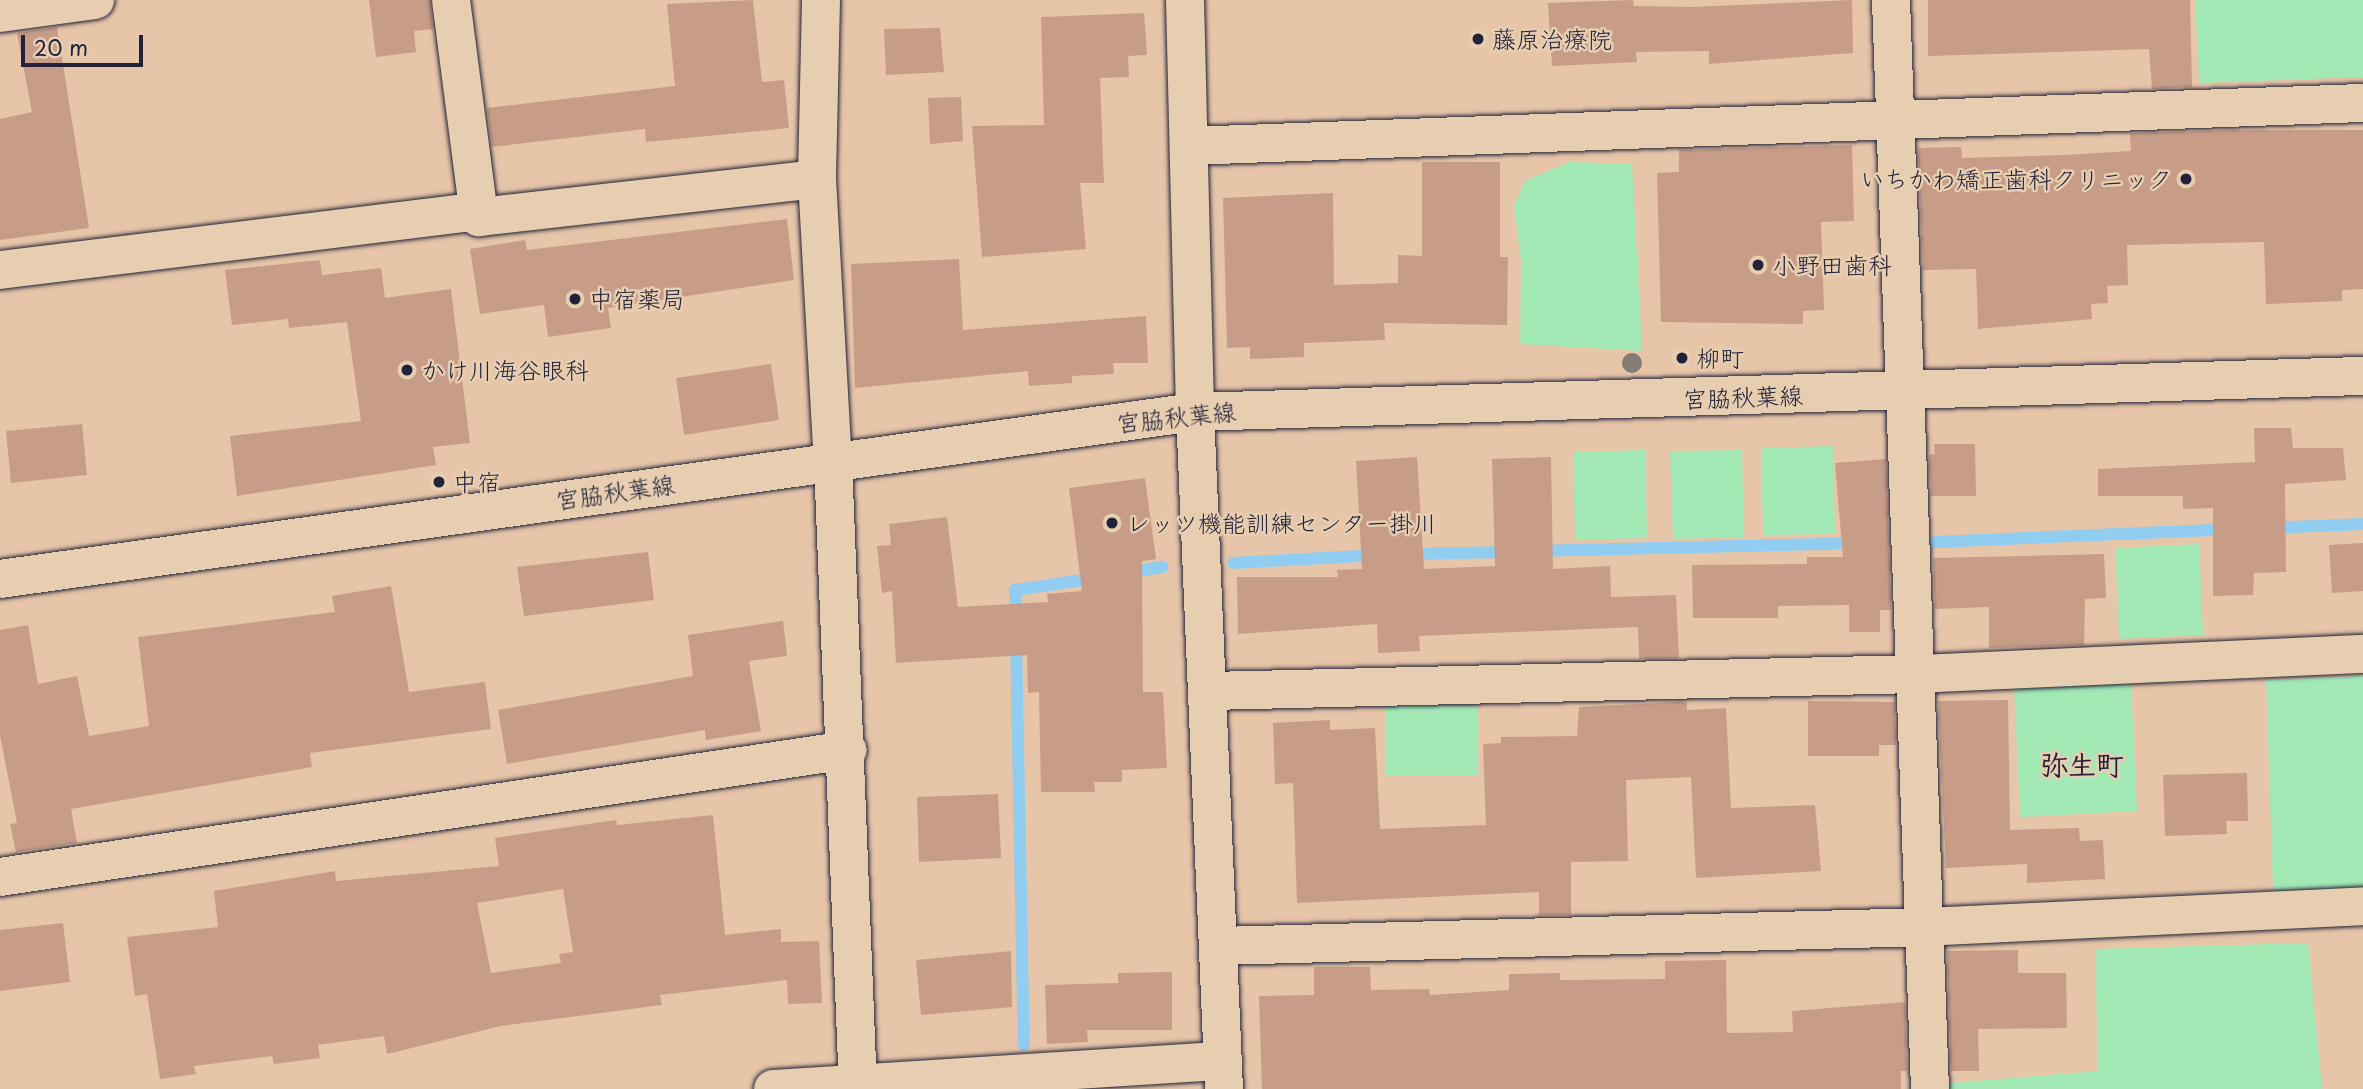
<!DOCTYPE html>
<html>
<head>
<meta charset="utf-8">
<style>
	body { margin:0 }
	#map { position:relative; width:2363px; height:1089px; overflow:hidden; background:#e6c5a8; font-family:"Playpen Sans","Klee One",sans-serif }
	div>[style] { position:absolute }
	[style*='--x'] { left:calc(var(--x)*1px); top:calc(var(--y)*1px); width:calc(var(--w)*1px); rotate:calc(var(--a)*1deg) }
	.green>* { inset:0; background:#a2e9b6 }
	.stream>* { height:12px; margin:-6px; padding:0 6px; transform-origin:6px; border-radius:6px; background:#90cdf0 }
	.building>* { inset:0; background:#c89d88 }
	.roads { filter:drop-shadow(0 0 2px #22223b) drop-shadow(0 0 2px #22223b) }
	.street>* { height:38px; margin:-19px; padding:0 19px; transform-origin:19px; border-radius:19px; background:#e8ceb0 }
	.secondary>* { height:38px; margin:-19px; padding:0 19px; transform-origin:19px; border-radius:19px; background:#e8ceb0 }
	.trees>* { width:20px; height:20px; margin:-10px; border-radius:50%; background:#857c76 }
	.dots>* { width:19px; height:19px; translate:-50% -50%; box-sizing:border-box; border:4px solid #e8ceb0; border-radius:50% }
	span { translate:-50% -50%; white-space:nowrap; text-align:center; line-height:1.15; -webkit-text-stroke:5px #e8ceb0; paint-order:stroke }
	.poi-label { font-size:24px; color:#22223b }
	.left { translate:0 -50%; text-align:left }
	.right { translate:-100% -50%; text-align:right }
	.street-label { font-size:24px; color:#22223b }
	.quarter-label { font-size:28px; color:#22223b; font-weight:700 }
	.scale { position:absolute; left:21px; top:35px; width:122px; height:32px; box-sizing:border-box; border:4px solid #22223b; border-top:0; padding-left:9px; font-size:21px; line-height:24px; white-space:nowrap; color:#22223b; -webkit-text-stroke:5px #e8ceb0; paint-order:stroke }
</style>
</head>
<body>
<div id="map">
	<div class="green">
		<div style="clip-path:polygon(2195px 0,2363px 0,2363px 77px,2199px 83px)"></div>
		<div style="clip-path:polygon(1569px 162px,1632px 164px,1642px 351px,1520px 344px,1521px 262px,1514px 205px,1525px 181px)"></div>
		<div style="clip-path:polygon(1833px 446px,1835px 534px,1763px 535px,1761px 448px)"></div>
		<div style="clip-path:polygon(1645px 450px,1647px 538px,1575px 540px,1573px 452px)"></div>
		<div style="clip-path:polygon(1742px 450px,1744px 537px,1673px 539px,1670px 451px)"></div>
		<div style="clip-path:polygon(2199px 544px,2203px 635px,2119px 639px,2115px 548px)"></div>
		<div style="clip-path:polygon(2363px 676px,2363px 888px,2273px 891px,2266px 680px)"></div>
		<div style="clip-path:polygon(2131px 682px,2137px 811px,2020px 817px,2014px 688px)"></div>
		<div style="clip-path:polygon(1386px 706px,1477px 706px,1478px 775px,1386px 776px)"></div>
		<div style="clip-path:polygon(2308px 943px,2322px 1089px,1950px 1089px,1950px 1083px,2098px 1071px,2095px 949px)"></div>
	</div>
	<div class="stream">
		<div style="--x:2269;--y:528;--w:94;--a:-2.4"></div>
		<div style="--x:1935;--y:542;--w:295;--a:-2.5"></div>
		<div style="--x:1536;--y:551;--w:321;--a:-1.4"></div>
		<div style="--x:1407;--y:554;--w:104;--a:-1.1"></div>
		<div style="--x:1233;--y:563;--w:145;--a:-3.2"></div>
		<div style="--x:1127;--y:573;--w:36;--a:-10"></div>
		<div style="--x:1016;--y:620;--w:30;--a:-92"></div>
		<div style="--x:1015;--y:590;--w:82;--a:-8.4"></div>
		<div style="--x:1016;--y:642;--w:403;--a:88.9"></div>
	</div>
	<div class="building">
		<div style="clip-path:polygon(369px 0,430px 0,433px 29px,414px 31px,416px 52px,376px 57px)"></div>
		<div style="clip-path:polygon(753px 0,762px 82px,784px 80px,789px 128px,646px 142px,645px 129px,492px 147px,487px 108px,675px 86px,667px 4px)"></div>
		<div style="clip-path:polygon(1633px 0,1634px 6px,1691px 7px,1852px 0,1853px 53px,1709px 64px,1709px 51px,1636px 52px,1637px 62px,1552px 66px,1548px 3px)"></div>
		<div style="clip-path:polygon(1928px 0,2190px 0,2192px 87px,2152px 89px,2149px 49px,1928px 56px)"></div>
		<div style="clip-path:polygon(1144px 13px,1147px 55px,1128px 56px,1129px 77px,1100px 78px,1104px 183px,1080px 183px,1086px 249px,982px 257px,972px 126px,1044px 125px,1041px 17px)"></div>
		<div style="clip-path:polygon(57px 27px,89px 228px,0 240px,0 119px,32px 112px,17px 33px)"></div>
		<div style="clip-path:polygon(940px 28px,944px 72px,886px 75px,884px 29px)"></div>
		<div style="clip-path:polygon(961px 97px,963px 141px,930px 144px,928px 98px)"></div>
		<div style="clip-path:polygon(2239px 130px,2363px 130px,2363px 289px,2342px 290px,2342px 301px,2266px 304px,2264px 242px,2127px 245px,2128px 285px,2107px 286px,2108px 303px,2091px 304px,2092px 319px,1978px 329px,1976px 269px,1923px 270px,1918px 148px,1961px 147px,1962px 158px,2064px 155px,2131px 151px,2130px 133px)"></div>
		<div style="clip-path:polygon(1852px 145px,1854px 221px,1821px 222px,1824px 310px,1803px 311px,1803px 324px,1661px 322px,1657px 173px,1679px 172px,1679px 150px)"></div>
		<div style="clip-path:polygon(1422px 162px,1500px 162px,1500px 257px,1508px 257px,1507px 325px,1384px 323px,1385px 340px,1304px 343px,1304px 357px,1250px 359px,1250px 347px,1227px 348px,1223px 198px,1333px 193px,1334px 285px,1398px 283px,1398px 255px,1422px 256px)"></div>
		<div style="clip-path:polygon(787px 219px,794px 280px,608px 308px,611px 328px,548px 337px,544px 305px,480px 314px,470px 249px,525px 240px,527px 250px)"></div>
		<div style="clip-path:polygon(959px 259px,963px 330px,1146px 316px,1148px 363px,1113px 363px,1114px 374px,1072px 376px,1072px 383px,1029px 386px,1028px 371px,855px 388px,851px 264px)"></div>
		<div style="clip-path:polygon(320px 260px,322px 275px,381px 268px,385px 298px,451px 289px,470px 443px,433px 447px,436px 465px,237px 496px,230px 436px,361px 421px,347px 322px,289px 328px,288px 319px,232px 325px,225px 270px)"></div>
		<div style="clip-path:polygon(771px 364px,779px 420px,684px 435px,676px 378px)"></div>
		<div style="clip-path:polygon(82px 424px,87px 475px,11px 483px,6px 431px)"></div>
		<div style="clip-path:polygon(2254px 428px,2291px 428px,2293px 448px,2343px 448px,2346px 480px,2285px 484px,2286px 572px,2254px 573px,2253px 595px,2213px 596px,2213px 508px,2183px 509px,2183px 496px,2098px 496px,2098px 469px,2255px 462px)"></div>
		<div style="clip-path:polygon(1934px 444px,1975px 444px,1976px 496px,1931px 496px,1929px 455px,1935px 454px)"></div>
		<div style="clip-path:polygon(1417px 457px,1424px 569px,1495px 566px,1492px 459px,1551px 457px,1553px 569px,1610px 566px,1611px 597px,1676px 595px,1679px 658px,1639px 659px,1638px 627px,1419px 636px,1420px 651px,1378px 653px,1377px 624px,1238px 634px,1237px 577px,1338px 577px,1337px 570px,1362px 569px,1356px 461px)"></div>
		<div style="clip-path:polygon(1886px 459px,1891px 610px,1880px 610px,1880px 632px,1849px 632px,1849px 605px,1778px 606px,1778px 618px,1693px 618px,1692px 565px,1807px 564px,1807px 557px,1843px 557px,1835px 463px)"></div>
		<div style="clip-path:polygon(1145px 478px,1156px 559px,1142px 561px,1143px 692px,1163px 692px,1167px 768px,1122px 770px,1122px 782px,1094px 782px,1095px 792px,1041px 792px,1039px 692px,1028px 693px,1027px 655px,896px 663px,892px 591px,882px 593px,877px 546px,891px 545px,889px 524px,947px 517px,958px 607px,1048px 602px,1047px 594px,1082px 591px,1069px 488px)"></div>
		<div style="clip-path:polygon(2363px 543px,2363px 591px,2332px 593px,2329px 545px)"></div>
		<div style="clip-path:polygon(648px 552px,654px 600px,524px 616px,517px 567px)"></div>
		<div style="clip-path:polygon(2104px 554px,2106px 598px,2085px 599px,2084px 645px,1989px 648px,1989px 607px,1935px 609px,1933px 558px)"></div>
		<div style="clip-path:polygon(391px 586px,409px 692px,485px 682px,491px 729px,310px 753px,312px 767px,71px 809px,77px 843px,16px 852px,10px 824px,17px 823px,0 735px,0 630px,28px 625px,38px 684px,77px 676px,89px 736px,149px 726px,138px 637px,335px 612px,332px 596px)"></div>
		<div style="clip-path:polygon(783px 621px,787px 656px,749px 661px,761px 731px,706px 740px,705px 730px,507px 764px,498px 710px,693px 676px,688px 635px)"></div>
		<div style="clip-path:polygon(2008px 700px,2010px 830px,2079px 828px,2080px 841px,2103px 840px,2105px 879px,2027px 883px,2027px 864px,1946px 868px,1938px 701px)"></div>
		<div style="clip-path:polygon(1808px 701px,1894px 702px,1896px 745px,1879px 745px,1879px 756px,1808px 756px)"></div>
		<div style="clip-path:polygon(1680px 702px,1687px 703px,1687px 710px,1726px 708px,1731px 808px,1815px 805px,1821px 871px,1696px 878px,1691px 777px,1626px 780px,1628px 861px,1571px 862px,1571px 915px,1539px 915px,1539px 892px,1297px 903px,1293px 783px,1275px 784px,1273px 723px,1330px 720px,1330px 730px,1375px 728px,1380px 829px,1486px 825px,1483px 744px,1501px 743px,1501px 737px,1577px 736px,1579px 707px)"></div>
		<div style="clip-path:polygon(2247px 773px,2248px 821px,2226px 821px,2227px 834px,2165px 836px,2163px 775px)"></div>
		<div style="clip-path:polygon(998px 794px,1001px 858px,919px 862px,917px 797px)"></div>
		<div style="clip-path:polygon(evenodd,713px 815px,725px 935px,781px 929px,781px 942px,819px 941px,822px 1003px,788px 1004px,787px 980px,660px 995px,662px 1005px,501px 1026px,387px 1054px,384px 1036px,318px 1045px,320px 1058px,274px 1064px,272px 1056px,194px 1066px,196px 1074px,160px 1079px,147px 994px,135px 996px,127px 937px,218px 927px,214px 891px,335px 871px,336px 881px,499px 866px,495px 838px,616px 820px,617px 825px,713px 815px,563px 889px,573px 952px,559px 954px,561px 963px,491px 973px,477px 903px,563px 889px)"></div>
		<div style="clip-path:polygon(63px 923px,70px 982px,0 991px,0 930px)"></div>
		<div style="clip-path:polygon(2018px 950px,2018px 973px,2066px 973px,2067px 1028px,1978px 1029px,1979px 1071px,1951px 1071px,1947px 951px)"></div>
		<div style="clip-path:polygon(1011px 951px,1012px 1007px,921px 1015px,916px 960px)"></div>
		<div style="clip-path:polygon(1726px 960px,1727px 1033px,1793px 1032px,1792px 1011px,1905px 1002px,1907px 1071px,1901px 1071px,1901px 1089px,1262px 1089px,1259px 996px,1314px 995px,1314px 967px,1370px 967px,1371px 990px,1429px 989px,1430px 995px,1509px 990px,1509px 974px,1560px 973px,1560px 980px,1665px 979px,1665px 961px)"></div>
		<div style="clip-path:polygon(1172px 972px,1172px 1030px,1087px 1030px,1088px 1042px,1047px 1044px,1045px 985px,1118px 983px,1118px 973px)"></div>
	</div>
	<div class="roads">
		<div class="street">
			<div style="--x:451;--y:0;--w:219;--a:82.6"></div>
			<div style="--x:821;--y:0;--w:179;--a:91.3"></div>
			<div style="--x:817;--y:179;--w:282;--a:86.8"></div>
			<div style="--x:1891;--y:0;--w:1090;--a:87.95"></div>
			<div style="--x:0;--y:13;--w:96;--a:-7.8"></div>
			<div style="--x:1189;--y:146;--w:1175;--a:-2.1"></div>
			<div style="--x:0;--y:270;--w:474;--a:-7"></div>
			<div style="--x:470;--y:212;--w:10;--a:29"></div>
			<div style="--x:479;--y:217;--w:340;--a:-6.4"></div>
			<div style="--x:1210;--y:691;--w:707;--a:-1.38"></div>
			<div style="--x:1917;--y:674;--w:446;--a:-2.6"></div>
			<div style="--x:0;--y:877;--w:857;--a:-8.52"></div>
			<div style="--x:1219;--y:946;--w:705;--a:-1.54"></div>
			<div style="--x:1924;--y:927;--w:440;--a:-2.7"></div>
			<div style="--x:773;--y:1089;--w:451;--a:-3.6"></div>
		</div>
		<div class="secondary">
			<div style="--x:1185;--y:0;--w:412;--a:88.6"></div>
			<div style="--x:1195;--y:412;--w:678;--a:87.55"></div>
			<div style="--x:833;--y:461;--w:628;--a:87.72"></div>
			<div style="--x:0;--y:579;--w:1207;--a:-7.96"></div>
			<div style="--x:1195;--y:412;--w:1169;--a:-1.77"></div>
		</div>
	</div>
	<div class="trees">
		<div style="left:1632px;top:363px"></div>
	</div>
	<div class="dots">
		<div style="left:1478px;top:39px;background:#22223b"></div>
		<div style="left:2186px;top:179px;background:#22223b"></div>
		<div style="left:1758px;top:265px;background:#22223b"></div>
		<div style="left:575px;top:299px;background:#22223b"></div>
		<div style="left:1682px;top:358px;background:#22223b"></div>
		<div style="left:407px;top:370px;background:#22223b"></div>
		<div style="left:439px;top:482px;background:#22223b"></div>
		<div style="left:1112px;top:523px;background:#22223b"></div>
	</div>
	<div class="poi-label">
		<span class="left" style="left:1492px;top:39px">藤原治療院</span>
		<span class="right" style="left:2172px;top:179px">いちかわ矯正歯科クリニック</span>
		<span class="left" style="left:1772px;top:265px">小野田歯科</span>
		<span class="left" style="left:589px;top:299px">中宿薬局</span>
		<span class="left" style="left:1696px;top:358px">柳町</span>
		<span class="left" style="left:421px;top:370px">かけ川海谷眼科</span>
		<span class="left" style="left:453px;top:482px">中宿</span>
		<span class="left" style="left:1126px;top:523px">レッツ機能訓練センター掛川</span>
	</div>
	<div class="street-label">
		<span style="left:1743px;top:397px;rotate:-2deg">宮脇秋葉線</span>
		<span style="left:1176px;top:417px;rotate:-6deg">宮脇秋葉線</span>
		<span style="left:615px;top:492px;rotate:-8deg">宮脇秋葉線</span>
	</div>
	<div class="quarter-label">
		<span style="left:2082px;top:764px">弥生町</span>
	</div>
	<div class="scale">20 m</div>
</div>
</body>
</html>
